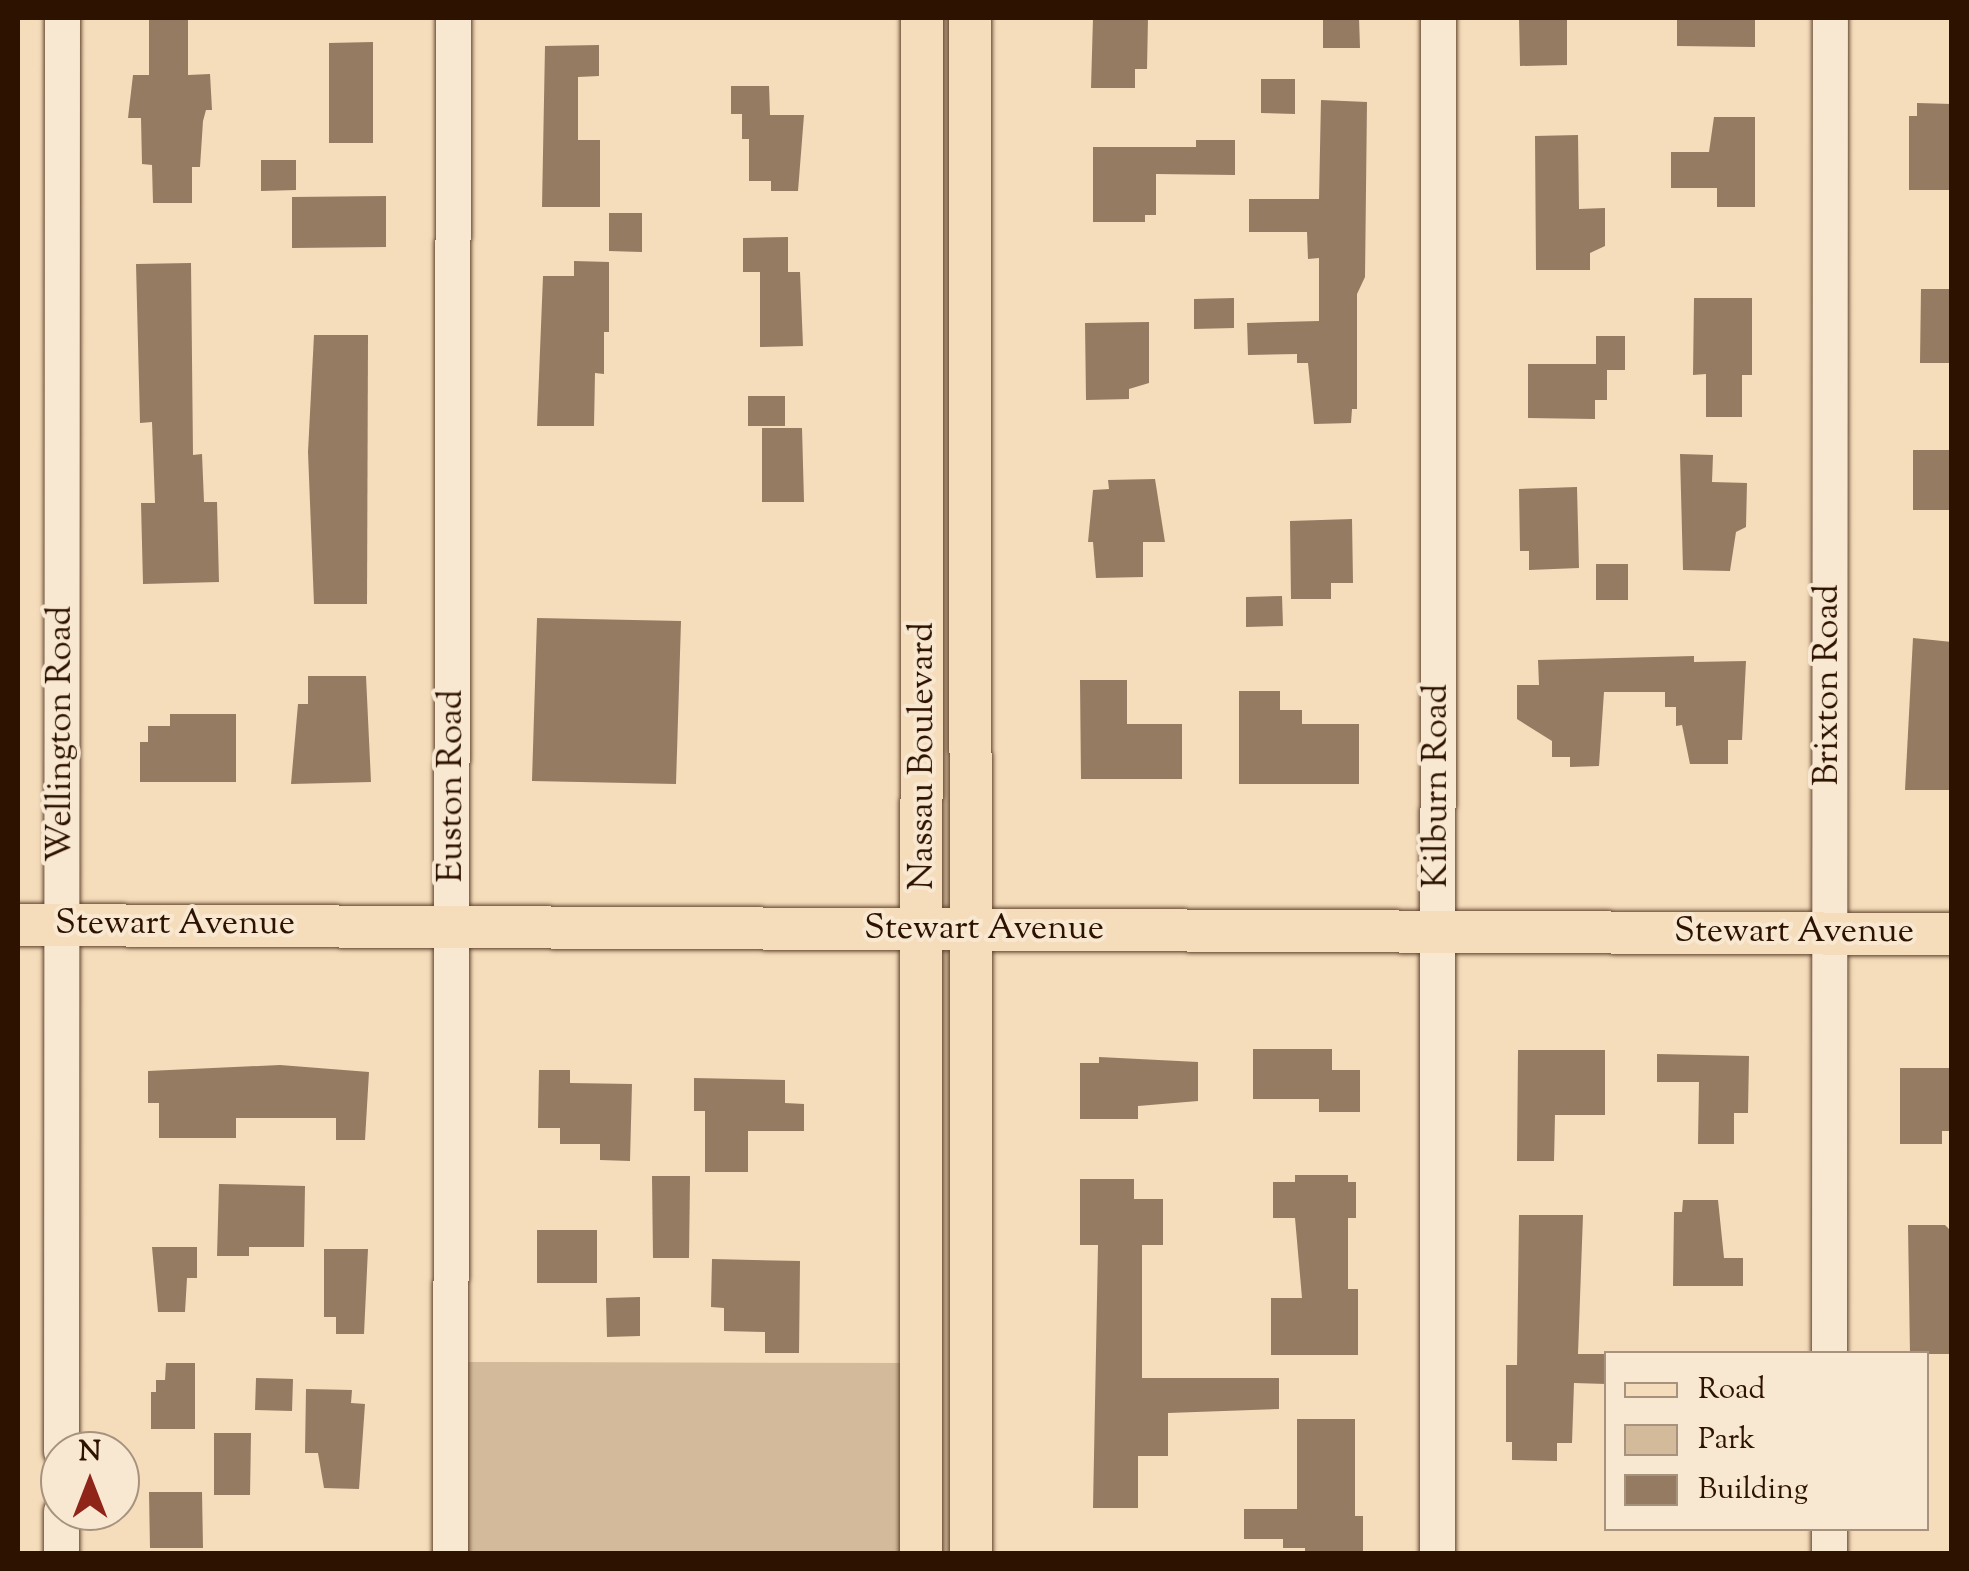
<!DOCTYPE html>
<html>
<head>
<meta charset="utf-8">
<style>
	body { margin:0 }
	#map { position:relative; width:1969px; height:1571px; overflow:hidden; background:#f5dcba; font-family:"Sorts Mill Goudy",serif }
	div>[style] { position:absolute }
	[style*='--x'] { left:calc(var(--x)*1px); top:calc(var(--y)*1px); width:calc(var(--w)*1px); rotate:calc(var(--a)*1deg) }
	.green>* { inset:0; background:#d3ba9a }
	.building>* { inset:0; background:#957b61 }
	.roads { filter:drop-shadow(0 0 2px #60442e) drop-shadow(0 0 2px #60442e) }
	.minor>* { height:35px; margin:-17.5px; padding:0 17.5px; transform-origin:17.5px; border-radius:17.5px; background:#f8e8d2 }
	.major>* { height:42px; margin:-21px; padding:0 21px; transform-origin:21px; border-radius:21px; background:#f5dcba }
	span { translate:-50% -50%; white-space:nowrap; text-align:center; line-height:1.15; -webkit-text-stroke:8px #f8e8d2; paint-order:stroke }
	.street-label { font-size:35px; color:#2e1200 }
	.frame { position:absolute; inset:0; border:20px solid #2e1200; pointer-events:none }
	.legend { position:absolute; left:1604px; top:1351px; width:325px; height:180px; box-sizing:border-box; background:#f8e8d2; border:2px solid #a7927e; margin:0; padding:12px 18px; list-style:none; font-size:30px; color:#2e1200 }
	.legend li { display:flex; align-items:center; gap:20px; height:50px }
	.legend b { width:50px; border:2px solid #a7927e }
	.north { position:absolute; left:40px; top:1431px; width:100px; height:100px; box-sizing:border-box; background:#f8e8d2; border:2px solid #a7927e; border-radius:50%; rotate:0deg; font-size:28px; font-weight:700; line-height:40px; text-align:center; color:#2e1200 }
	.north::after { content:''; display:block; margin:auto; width:35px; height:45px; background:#8f2418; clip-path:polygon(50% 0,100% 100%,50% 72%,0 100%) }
</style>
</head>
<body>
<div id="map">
	<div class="green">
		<div style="clip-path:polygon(927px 18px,973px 18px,972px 1553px,456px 1554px,457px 1362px,914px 1363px)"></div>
	</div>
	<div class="building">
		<div style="clip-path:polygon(149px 18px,188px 18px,188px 75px,210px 74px,212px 110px,206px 110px,203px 121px,200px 167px,192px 167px,192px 203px,153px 203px,152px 165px,142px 164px,141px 118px,128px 118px,133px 75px,149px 75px)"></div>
		<div style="clip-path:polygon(1093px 18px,1148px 18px,1147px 69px,1135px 69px,1135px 88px,1091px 88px)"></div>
		<div style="clip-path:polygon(1323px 18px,1359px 18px,1360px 48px,1323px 48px)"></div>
		<div style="clip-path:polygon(1519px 18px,1567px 18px,1567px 65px,1520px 66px)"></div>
		<div style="clip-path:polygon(1755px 18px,1755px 47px,1677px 46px,1677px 19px)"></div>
		<div style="clip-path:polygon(373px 42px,373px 143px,329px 143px,329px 43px)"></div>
		<div style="clip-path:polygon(599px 45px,599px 76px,578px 77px,578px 140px,600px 140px,600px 207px,542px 207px,545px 46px)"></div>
		<div style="clip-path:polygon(1261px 79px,1295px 79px,1295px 114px,1261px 113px)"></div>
		<div style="clip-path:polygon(731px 86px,769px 86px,770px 115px,804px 115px,798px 191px,771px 191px,771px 181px,749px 181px,749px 139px,742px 139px,742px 114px,731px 114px)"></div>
		<div style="clip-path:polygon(1321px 100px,1367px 102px,1365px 277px,1357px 294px,1357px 409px,1352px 409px,1351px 423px,1314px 424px,1308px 363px,1297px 363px,1297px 354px,1248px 355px,1247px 323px,1319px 321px,1319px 258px,1308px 259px,1307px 232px,1249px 232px,1249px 199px,1319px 199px)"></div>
		<div style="clip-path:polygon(1917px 103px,1952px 104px,1952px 190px,1909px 190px,1909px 116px,1917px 116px)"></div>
		<div style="clip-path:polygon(1714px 117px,1755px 117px,1755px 207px,1717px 207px,1717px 188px,1671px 188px,1671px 152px,1709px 152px)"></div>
		<div style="clip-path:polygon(1578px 135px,1579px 209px,1605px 208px,1605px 246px,1590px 253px,1590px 270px,1536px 270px,1535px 136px)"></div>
		<div style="clip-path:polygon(1196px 140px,1235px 140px,1235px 175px,1156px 174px,1156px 215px,1145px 215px,1145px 222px,1093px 222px,1093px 147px,1196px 147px)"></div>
		<div style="clip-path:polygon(261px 160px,296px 160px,296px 190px,261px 191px)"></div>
		<div style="clip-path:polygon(386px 196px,386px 247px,292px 248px,292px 197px)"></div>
		<div style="clip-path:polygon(609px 213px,642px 213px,642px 252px,609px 251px)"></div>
		<div style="clip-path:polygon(788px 237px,788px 272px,800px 272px,803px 346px,760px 347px,760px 272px,743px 272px,743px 238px)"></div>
		<div style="clip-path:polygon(574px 261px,609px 262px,609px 332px,604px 332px,604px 374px,595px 373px,594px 426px,537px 426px,543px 276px,574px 276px)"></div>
		<div style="clip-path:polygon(191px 263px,193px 455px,202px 454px,204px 502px,217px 502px,219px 582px,143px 584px,141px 503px,155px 503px,152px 422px,140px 423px,136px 264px)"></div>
		<div style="clip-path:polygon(1921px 289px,1952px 289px,1952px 363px,1920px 363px)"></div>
		<div style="clip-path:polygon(1234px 298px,1234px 328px,1194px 329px,1194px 299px)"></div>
		<div style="clip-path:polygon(1694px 298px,1752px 298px,1752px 375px,1742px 375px,1742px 417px,1706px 417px,1706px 374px,1693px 375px)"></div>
		<div style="clip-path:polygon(1149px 322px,1149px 383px,1129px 389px,1129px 399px,1086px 400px,1085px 323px)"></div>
		<div style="clip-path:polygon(314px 335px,368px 335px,367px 604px,314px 604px,308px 452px)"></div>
		<div style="clip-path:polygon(1596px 336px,1625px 336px,1625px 370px,1607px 370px,1607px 400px,1595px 400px,1595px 419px,1528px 418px,1528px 364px,1596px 364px)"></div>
		<div style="clip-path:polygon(748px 396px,785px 396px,785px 426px,748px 426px)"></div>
		<div style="clip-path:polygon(762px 428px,802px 428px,804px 502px,762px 502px)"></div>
		<div style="clip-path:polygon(1913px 450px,1952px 450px,1952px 510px,1913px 510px)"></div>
		<div style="clip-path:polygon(1680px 454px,1713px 455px,1712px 482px,1747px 483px,1746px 527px,1736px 532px,1730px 571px,1683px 570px)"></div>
		<div style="clip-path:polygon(1155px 479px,1165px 542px,1143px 542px,1143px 577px,1096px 578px,1093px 542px,1088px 542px,1093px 490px,1109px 489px,1108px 480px)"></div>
		<div style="clip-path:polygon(1577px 487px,1579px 568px,1529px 570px,1529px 551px,1520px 551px,1519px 489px)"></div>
		<div style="clip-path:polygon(1352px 519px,1353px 583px,1331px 583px,1331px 599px,1291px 599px,1290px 521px)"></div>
		<div style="clip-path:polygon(1596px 564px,1628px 564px,1628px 600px,1596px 600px)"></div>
		<div style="clip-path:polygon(1282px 596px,1283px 626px,1246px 627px,1246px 597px)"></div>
		<div style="clip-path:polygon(537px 618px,681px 621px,676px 784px,532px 781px)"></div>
		<div style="clip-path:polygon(1913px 638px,1952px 642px,1952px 790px,1905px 790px)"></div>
		<div style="clip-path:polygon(1694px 656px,1694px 662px,1746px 661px,1742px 740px,1728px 740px,1728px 764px,1690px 764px,1682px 725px,1676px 726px,1676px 707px,1665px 707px,1665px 692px,1604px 692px,1599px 766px,1570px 767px,1570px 757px,1552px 757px,1552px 741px,1517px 719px,1517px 685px,1539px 685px,1538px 660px)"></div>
		<div style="clip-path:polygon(308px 676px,366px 676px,371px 782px,291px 784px,298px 704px,308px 704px)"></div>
		<div style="clip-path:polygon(1080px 680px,1127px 680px,1127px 724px,1182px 724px,1182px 779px,1081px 779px)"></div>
		<div style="clip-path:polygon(1239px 691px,1280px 691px,1280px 710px,1302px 710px,1302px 724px,1359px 724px,1359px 784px,1239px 784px)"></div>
		<div style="clip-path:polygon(170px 714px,236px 714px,236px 782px,140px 782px,140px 742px,148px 742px,148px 726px,170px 726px)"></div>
		<div style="clip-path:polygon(1253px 1049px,1332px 1049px,1332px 1070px,1360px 1070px,1360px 1112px,1319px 1112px,1319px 1099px,1253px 1099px)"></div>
		<div style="clip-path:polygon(1518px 1050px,1605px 1050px,1605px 1115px,1555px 1115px,1554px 1161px,1517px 1161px)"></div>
		<div style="clip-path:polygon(1657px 1054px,1749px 1056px,1748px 1113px,1734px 1113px,1734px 1144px,1698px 1144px,1699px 1082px,1657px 1082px)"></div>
		<div style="clip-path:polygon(1099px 1057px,1198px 1062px,1198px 1101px,1138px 1106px,1138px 1119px,1080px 1119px,1080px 1063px,1099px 1063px)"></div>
		<div style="clip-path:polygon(280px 1065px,369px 1072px,365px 1140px,336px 1140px,336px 1118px,236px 1118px,236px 1138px,159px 1138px,159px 1103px,148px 1103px,148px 1071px)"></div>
		<div style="clip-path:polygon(1900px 1068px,1952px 1068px,1952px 1131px,1942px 1131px,1942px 1144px,1900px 1144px)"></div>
		<div style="clip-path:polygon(539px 1070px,570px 1070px,570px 1083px,632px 1084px,630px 1161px,600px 1160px,600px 1144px,560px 1144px,560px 1128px,538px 1128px)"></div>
		<div style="clip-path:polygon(694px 1078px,785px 1080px,785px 1103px,804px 1104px,804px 1131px,748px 1131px,748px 1172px,705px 1172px,705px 1111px,694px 1111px)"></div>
		<div style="clip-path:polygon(1295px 1175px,1348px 1175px,1348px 1182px,1356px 1182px,1356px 1218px,1348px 1218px,1348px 1289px,1358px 1289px,1358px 1355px,1271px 1355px,1271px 1298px,1302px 1298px,1295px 1218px,1273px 1218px,1273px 1182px,1295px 1182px)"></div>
		<div style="clip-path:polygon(652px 1176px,690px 1176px,689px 1258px,653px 1258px)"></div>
		<div style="clip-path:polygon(1080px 1179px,1134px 1179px,1134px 1199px,1163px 1199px,1163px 1245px,1142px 1245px,1142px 1378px,1279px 1378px,1279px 1409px,1168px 1413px,1168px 1456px,1138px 1456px,1138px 1508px,1093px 1508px,1098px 1245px,1080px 1245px)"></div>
		<div style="clip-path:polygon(219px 1184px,305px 1186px,304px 1247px,249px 1247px,249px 1256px,217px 1256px)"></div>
		<div style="clip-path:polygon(1683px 1200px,1718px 1200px,1724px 1258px,1743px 1258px,1743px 1286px,1673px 1286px,1674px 1212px,1682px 1212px)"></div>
		<div style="clip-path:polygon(1519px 1215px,1583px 1215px,1578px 1354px,1606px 1354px,1606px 1384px,1574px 1383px,1572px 1443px,1557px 1443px,1557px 1461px,1512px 1460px,1512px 1442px,1506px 1442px,1506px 1365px,1517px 1365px)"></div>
		<div style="clip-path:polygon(1908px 1225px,1945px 1225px,1952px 1232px,1952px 1354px,1910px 1354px)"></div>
		<div style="clip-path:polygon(537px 1230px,597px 1230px,597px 1283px,537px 1283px)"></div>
		<div style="clip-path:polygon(152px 1247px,197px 1247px,197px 1278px,187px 1278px,185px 1312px,158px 1312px)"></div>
		<div style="clip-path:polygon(324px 1249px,368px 1249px,364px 1334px,336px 1334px,336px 1317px,324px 1317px)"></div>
		<div style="clip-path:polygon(712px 1259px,800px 1261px,799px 1353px,765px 1353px,765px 1332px,724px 1331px,724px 1308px,711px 1307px)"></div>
		<div style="clip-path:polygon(640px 1297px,640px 1336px,607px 1337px,606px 1298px)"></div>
		<div style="clip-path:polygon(166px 1363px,195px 1363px,195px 1429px,151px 1429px,151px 1392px,156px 1392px,156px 1380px,165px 1380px)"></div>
		<div style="clip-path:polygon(256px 1378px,293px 1379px,292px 1411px,255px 1410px)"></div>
		<div style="clip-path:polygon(306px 1389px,352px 1390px,351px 1403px,365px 1404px,359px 1489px,324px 1488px,318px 1453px,305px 1453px)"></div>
		<div style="clip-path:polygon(1297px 1419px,1355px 1419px,1355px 1516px,1363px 1516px,1363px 1554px,1305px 1554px,1305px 1548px,1283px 1548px,1283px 1539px,1244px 1539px,1244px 1509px,1297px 1509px)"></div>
		<div style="clip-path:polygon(214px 1433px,251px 1433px,250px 1495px,214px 1495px)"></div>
		<div style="clip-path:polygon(149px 1492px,202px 1492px,203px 1548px,150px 1548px)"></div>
	</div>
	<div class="roads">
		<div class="minor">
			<div style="--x:1829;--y:1354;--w:1336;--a:-89.96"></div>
			<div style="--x:61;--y:1451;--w:1433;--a:-89.96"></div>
			<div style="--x:1829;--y:1528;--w:26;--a:90"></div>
			<div style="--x:61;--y:1554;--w:43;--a:-90"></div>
			<div style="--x:450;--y:1554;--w:1536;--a:-89.89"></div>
			<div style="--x:1437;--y:1554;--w:1536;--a:-89.96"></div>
		</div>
		<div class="major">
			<div style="--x:970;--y:18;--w:1536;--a:89.96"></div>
			<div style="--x:18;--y:925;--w:1934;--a:0.27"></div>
			<div style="--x:921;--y:1554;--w:1536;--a:-89.96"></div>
		</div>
	</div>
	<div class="street-label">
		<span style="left:1829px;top:685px;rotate:-90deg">Brixton Road</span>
		<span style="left:62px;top:734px;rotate:-90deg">Wellington Road</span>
		<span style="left:924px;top:756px;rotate:-90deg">Nassau Boulevard</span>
		<span style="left:453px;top:786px;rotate:-90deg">Euston Road</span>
		<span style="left:1438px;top:786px;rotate:-90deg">Kilburn Road</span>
		<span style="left:175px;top:925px">Stewart Avenue</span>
		<span style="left:984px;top:930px">Stewart Avenue</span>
		<span style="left:1794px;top:933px">Stewart Avenue</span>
	</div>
	<div class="frame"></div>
	<ul class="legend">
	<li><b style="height:12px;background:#f5dcba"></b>Road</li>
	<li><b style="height:28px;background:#d3ba9a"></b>Park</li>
	<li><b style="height:28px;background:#957b61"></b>Building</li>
	</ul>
	<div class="north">N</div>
</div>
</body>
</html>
